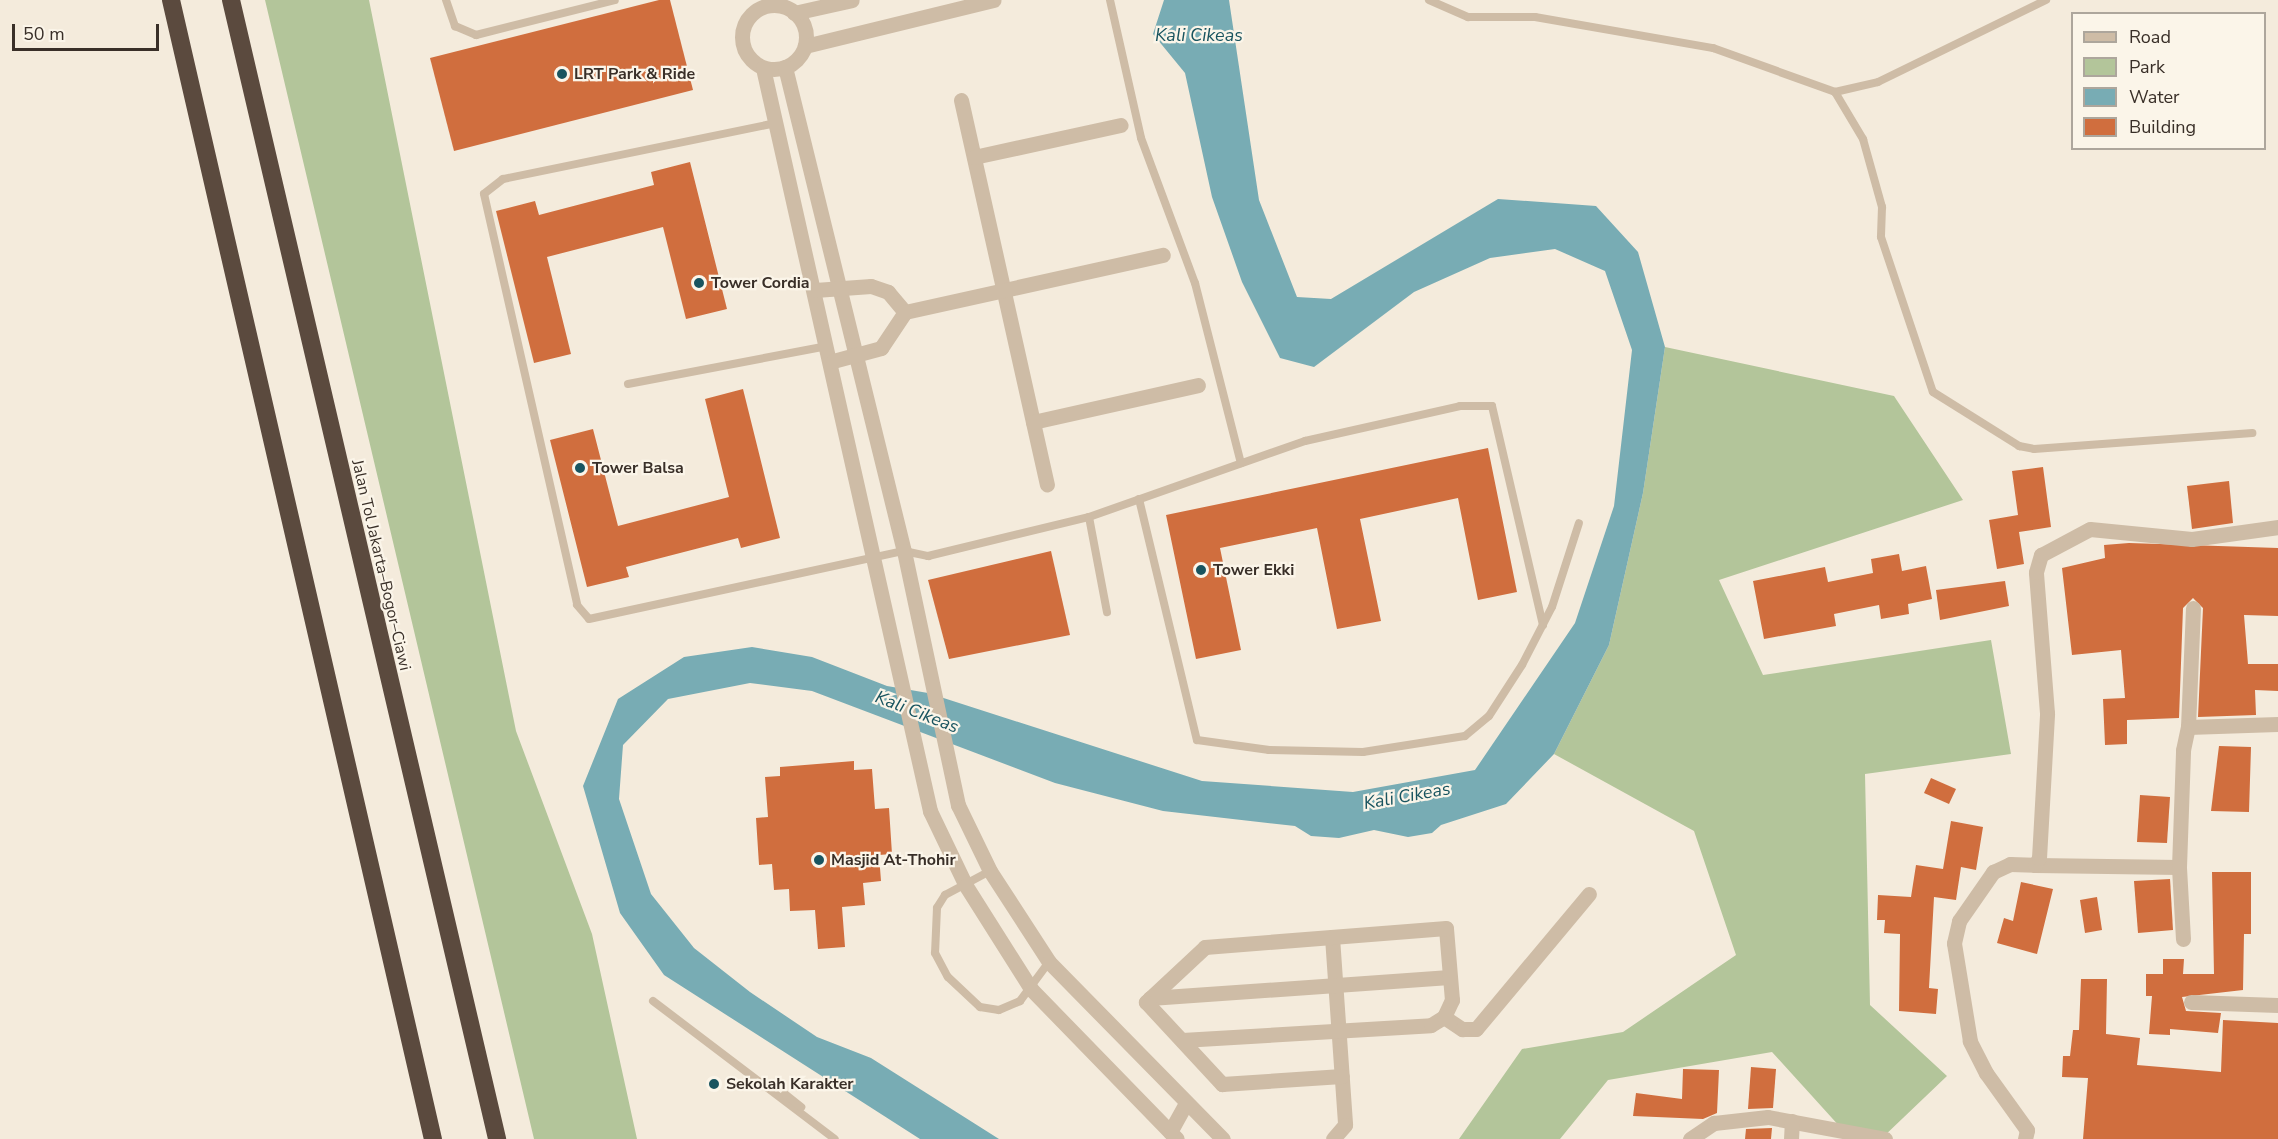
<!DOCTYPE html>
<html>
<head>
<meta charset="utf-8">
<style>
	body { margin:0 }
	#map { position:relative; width:2278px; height:1139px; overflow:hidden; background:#f4ebdc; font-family:"Nunito Sans",sans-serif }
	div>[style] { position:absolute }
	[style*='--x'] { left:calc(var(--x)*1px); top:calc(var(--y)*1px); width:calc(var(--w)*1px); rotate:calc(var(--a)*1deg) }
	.green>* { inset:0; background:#b3c59a }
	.water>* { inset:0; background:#78acb4 }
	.building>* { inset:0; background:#d06e3e }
	.lane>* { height:8px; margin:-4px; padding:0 4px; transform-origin:4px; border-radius:4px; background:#cebca6 }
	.street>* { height:15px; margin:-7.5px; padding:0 7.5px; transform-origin:7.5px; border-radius:7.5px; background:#cebca6 }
	.street>.ring { margin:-7.5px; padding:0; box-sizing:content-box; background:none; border:15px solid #cebca6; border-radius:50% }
	.highway>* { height:18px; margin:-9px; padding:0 9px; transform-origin:9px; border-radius:9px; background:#5b4a3e }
	.dots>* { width:16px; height:16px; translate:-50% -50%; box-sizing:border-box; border:3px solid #fbf5e9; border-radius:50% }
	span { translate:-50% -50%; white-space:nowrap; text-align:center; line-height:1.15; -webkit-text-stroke:4.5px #fbf5e9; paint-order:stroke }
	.poi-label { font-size:16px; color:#392f28; font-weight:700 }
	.left { translate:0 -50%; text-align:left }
	.street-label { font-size:16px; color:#392f28 }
	.water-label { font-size:18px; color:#19545f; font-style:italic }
	.legend { position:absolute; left:2071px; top:12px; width:195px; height:138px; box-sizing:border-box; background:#fbf5e9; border:2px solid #ada69c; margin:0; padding:8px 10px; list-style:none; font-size:18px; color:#392f28 }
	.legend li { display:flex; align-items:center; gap:12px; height:30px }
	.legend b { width:30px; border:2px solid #ada69c }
	.scale { position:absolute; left:12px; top:24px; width:147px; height:27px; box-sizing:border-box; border:3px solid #392f28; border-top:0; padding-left:8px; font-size:18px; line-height:21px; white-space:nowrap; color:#392f28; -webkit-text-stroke:4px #fbf5e9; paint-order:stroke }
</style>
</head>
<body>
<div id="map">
	<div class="green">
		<div style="clip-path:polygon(265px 0,369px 0,516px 731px,592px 934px,637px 1139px,534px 1139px)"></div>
		<div style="clip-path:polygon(1665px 347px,1894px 396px,1963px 500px,1719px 580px,1763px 675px,1991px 640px,2011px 754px,1865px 774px,1870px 1005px,1947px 1076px,1881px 1139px,1851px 1139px,1772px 1052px,1608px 1080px,1560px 1139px,1459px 1139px,1522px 1049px,1623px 1032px,1736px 955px,1694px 831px,1554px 754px,1609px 645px,1643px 493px)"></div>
	</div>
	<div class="water">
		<div style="clip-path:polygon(1164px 0,1229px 0,1259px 200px,1297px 297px,1331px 299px,1498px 199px,1596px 206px,1638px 252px,1665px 347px,1643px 493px,1609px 645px,1554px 754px,1506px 804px,1441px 825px,1432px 833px,1408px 837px,1374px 830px,1339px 838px,1311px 836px,1295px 826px,1163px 811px,1055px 783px,812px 691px,750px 683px,668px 699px,623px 745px,619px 799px,651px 894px,694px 948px,750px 992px,817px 1037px,871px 1058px,999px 1139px,920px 1139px,664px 975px,620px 913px,583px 786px,618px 699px,684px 657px,752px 647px,812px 657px,887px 686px,928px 693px,1202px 781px,1353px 792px,1475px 770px,1575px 623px,1614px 506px,1632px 350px,1605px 271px,1555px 249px,1490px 258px,1414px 292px,1314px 367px,1280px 358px,1242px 282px,1212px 197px,1185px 73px,1153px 34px)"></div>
	</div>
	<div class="building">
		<div style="clip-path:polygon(659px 0,670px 0,693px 90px,454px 151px,430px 58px)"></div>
		<div style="clip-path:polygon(690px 162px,727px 309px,686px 319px,663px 227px,547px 257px,571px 354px,534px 363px,496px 211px,535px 201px,539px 215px,654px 185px,651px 172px)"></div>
		<div style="clip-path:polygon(743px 389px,780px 538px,741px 548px,738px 538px,626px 567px,629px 577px,587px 587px,550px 440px,593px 429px,618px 526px,729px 497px,705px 399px)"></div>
		<div style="clip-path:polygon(1488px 448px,1517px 592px,1478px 600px,1458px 498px,1360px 519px,1381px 621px,1337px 629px,1317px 528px,1220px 548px,1241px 650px,1196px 659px,1166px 515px)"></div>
		<div style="clip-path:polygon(2043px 467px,2051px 527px,2019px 532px,2024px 564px,1997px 569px,1989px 520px,2018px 515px,2012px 471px)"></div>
		<div style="clip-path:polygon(2229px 481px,2233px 523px,2192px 529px,2187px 486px)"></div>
		<div style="clip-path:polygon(2129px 543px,2278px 548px,2278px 616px,2244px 615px,2248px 664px,2278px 664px,2278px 691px,2255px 690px,2256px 715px,2198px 717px,2203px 608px,2193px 598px,2183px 608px,2179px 718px,2127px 720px,2127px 744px,2105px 745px,2103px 699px,2125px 698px,2121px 650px,2072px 655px,2062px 568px,2105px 558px,2104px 545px)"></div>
		<div style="clip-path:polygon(1051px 551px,1070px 635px,949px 659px,928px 580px)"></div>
		<div style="clip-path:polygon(1899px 554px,1902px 571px,1926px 566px,1932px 599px,1908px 604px,1909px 614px,1881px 619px,1879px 605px,1834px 614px,1836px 626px,1764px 639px,1753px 581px,1825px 567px,1828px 582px,1873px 573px,1871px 559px)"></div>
		<div style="clip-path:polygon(2005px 581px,2009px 606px,1940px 620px,1936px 590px)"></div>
		<div style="clip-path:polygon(2219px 746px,2251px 747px,2249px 812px,2211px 811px)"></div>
		<div style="clip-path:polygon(854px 761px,854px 770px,872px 769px,875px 809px,889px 808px,892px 854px,879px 855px,881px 881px,863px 883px,865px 905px,842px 907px,845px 947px,818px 949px,815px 910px,790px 911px,789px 889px,774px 890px,772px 864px,759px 865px,756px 818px,768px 817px,765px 777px,780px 776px,780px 767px)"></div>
		<div style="clip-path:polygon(1931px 778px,1956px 789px,1949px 804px,1924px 793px)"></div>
		<div style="clip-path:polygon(2140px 795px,2170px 797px,2167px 843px,2137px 842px)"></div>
		<div style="clip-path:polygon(1951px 821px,1983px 827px,1976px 870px,1961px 867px,1956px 900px,1934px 897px,1929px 988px,1938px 989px,1936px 1014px,1899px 1011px,1900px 934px,1884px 933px,1885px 920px,1877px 920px,1878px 895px,1911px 897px,1916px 865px,1943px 869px)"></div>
		<div style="clip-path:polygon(2212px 872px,2251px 872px,2251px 934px,2244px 934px,2243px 990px,2182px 997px,2186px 1011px,2221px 1013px,2218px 1033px,2170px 1029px,2170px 1035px,2149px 1034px,2152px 996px,2146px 996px,2146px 974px,2163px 974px,2163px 959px,2184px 959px,2183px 974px,2214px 974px)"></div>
		<div style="clip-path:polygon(2170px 879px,2173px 930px,2138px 933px,2134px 881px)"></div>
		<div style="clip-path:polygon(2021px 882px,2053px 889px,2037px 954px,1997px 943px,2004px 918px,2013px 921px)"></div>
		<div style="clip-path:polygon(2097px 897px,2102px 930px,2085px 933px,2080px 900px)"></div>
		<div style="clip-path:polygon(2081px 979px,2107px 979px,2106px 1034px,2140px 1038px,2137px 1065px,2221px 1072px,2223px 1020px,2278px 1023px,2278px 1139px,2083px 1139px,2088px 1078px,2062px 1077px,2063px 1056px,2070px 1056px,2073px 1030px,2079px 1030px)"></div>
		<div style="clip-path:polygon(1751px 1067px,1776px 1069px,1773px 1108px,1748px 1109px)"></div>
		<div style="clip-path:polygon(1683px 1069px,1719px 1070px,1717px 1113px,1703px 1119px,1633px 1116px,1636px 1093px,1682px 1099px)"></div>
		<div style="clip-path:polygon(1772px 1128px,1771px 1139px,1745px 1139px,1746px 1129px)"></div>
	</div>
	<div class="lane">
		<div style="--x:446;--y:0;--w:28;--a:71"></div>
		<div style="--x:455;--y:26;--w:23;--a:23"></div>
		<div style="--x:476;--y:35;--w:143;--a:-14.1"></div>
		<div style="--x:1110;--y:0;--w:141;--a:77.3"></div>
		<div style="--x:1141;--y:138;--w:155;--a:69.6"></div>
		<div style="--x:1195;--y:283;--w:186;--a:75.7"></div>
		<div style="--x:1429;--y:0;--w:43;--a:23.6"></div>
		<div style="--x:1468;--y:17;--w:67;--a:0"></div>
		<div style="--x:1535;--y:17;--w:181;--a:9.9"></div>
		<div style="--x:1713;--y:48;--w:130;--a:19.8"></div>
		<div style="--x:1835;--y:92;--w:44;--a:-13.1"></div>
		<div style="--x:1878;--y:82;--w:187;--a:-26"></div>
		<div style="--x:1835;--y:92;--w:55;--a:59.2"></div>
		<div style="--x:1863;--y:139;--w:71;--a:74.4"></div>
		<div style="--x:1882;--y:207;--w:30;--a:92"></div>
		<div style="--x:1881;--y:237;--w:163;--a:71.5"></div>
		<div style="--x:1933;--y:392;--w:102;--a:32.1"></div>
		<div style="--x:2019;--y:446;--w:15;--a:11"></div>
		<div style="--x:2034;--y:449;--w:219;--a:-4.2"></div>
		<div style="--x:776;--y:123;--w:279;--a:168.4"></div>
		<div style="--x:503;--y:179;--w:24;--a:142"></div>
		<div style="--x:484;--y:194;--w:421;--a:77.2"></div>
		<div style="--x:577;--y:605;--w:18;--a:49"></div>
		<div style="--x:589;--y:619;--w:322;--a:-12.2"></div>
		<div style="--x:904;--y:551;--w:25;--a:12"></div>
		<div style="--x:928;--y:556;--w:166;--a:-13.6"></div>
		<div style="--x:1089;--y:517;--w:229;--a:-19.4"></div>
		<div style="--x:1305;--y:441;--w:159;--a:-12.7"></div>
		<div style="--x:1460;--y:406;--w:32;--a:0"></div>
		<div style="--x:1492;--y:406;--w:225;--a:76.9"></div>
		<div style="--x:628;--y:384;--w:203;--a:-10.8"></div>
		<div style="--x:1139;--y:499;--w:248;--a:76.5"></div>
		<div style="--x:1197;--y:740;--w:73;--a:7.9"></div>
		<div style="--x:1269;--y:750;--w:94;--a:1.2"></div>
		<div style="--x:1363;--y:752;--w:103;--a:-8.9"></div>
		<div style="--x:1465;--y:736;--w:31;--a:-40"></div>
		<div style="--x:1489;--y:716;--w:61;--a:-57.1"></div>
		<div style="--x:1522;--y:665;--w:65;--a:-62.7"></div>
		<div style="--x:1552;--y:607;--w:88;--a:-72.2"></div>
		<div style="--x:1089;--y:517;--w:97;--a:79.3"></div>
		<div style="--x:990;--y:871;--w:51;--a:151.9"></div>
		<div style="--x:945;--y:895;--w:15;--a:122"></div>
		<div style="--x:937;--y:908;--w:45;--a:92.5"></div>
		<div style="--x:935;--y:953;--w:27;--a:62"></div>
		<div style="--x:948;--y:977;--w:44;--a:43.2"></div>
		<div style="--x:980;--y:1007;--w:19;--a:9"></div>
		<div style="--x:999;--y:1010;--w:23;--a:-23"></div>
		<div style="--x:1020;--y:1001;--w:49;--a:-53.4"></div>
		<div style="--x:653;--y:1001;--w:228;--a:37.2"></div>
		<div style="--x:785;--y:1094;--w:21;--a:39"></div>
	</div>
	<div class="street">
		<div class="ring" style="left:742px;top:5px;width:49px;height:49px"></div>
		<div style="--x:794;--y:13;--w:59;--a:-12.6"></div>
		<div style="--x:805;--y:46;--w:194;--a:-13.7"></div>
		<div style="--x:785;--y:67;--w:498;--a:76.2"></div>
		<div style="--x:904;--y:551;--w:260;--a:78"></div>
		<div style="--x:958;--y:805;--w:73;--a:64.1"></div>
		<div style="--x:990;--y:871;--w:108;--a:57"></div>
		<div style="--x:1049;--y:962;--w:248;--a:45.5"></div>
		<div style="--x:763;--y:68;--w:762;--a:77.33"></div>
		<div style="--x:930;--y:811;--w:83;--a:64.4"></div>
		<div style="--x:966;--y:886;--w:122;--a:57.7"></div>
		<div style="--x:1031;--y:989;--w:209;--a:45.8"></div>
		<div style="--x:961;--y:100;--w:394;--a:77.4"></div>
		<div style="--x:974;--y:157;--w:150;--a:-12.3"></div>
		<div style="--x:815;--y:290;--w:56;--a:-4.1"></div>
		<div style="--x:871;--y:286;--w:18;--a:19"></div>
		<div style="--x:888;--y:292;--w:26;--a:50"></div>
		<div style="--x:905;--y:312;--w:264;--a:-12.5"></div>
		<div style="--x:833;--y:361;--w:50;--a:-15.2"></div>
		<div style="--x:881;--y:348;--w:43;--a:-56.3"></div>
		<div style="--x:1033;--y:422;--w:169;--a:-12.6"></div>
		<div style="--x:2188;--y:727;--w:119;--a:-87.6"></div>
		<div style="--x:2035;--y:865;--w:144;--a:0.8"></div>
		<div style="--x:1332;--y:937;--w:188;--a:86"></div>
		<div style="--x:1345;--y:1125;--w:18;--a:131"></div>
		<div style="--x:2183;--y:939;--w:72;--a:-93.2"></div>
		<div style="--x:2179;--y:867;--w:117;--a:-88"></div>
		<div style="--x:2183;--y:750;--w:24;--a:-78"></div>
		<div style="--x:2188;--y:727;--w:90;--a:-1.9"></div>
		<div style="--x:1150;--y:998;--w:300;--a:-4"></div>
		<div style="--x:2191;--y:1002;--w:87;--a:2"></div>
		<div style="--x:1444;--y:1017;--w:22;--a:34"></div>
		<div style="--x:1462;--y:1029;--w:14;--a:0"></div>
		<div style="--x:1476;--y:1029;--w:176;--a:-50.1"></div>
		<div style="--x:1182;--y:1040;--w:249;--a:-3.4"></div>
		<div style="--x:1431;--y:1025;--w:15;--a:-32"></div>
		<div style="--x:1444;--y:1017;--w:19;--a:-65"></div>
		<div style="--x:1452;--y:1000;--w:72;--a:-94.8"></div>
		<div style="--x:1446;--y:928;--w:242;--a:175.5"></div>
		<div style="--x:1205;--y:947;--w:81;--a:137"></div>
		<div style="--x:1146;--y:1002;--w:112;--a:47.2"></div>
		<div style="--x:1222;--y:1084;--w:120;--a:-3.8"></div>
		<div style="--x:1170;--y:1132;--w:33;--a:-61"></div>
		<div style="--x:1690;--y:1139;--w:29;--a:-34"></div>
		<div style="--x:1714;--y:1123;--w:54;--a:-6.3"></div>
		<div style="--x:1768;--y:1117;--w:119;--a:10.6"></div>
		<div style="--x:1791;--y:1139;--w:18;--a:-87"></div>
		<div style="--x:2025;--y:1139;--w:9;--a:-77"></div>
		<div style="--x:2027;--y:1130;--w:70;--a:-125.7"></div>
		<div style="--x:1986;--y:1073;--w:36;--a:-117"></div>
		<div style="--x:1970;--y:1041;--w:99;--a:-99.3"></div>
		<div style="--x:1954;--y:943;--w:23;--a:-77"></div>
		<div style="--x:1959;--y:921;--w:60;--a:-55.2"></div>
		<div style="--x:1993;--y:872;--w:19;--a:-25"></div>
		<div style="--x:2010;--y:864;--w:25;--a:2"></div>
		<div style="--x:2035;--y:865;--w:8;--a:-60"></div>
		<div style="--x:2039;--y:858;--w:145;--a:-86.8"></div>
		<div style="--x:2047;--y:713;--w:141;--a:-94.5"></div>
		<div style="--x:2036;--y:572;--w:18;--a:-74"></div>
		<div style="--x:2041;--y:555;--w:55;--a:-28"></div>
		<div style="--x:2090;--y:529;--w:102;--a:5.6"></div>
		<div style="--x:2192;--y:539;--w:87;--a:-7.9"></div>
	</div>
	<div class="highway">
		<div style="--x:171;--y:0;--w:1169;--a:77.05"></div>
		<div style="--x:231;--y:0;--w:1170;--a:76.85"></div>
	</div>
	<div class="dots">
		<div style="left:562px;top:74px;background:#19545f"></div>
		<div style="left:699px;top:283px;background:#19545f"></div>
		<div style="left:580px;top:468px;background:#19545f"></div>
		<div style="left:1201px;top:570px;background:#19545f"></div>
		<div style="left:819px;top:860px;background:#19545f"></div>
		<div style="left:714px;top:1084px;background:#19545f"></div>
	</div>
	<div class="poi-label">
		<span class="left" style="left:574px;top:74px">LRT Park &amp; Ride</span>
		<span class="left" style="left:711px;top:283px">Tower Cordia</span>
		<span class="left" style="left:592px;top:468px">Tower Balsa</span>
		<span class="left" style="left:1213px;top:570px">Tower Ekki</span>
		<span class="left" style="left:831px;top:860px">Masjid At-Thohir</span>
		<span class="left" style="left:726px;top:1084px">Sekolah Karakter</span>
	</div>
	<div class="street-label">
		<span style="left:381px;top:565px;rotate:77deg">Jalan Tol Jakarta–Bogor–Ciawi</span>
	</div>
	<div class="water-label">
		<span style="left:1199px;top:35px">Kali Cikeas</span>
		<span style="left:917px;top:712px;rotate:21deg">Kali Cikeas</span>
		<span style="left:1407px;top:796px;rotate:-10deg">Kali Cikeas</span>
	</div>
	<ul class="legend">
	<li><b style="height:8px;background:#cebca6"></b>Road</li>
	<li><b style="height:16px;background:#b3c59a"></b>Park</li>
	<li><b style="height:16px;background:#78acb4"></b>Water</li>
	<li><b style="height:16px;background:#d06e3e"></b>Building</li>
	</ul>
	<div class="scale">50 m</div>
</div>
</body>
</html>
